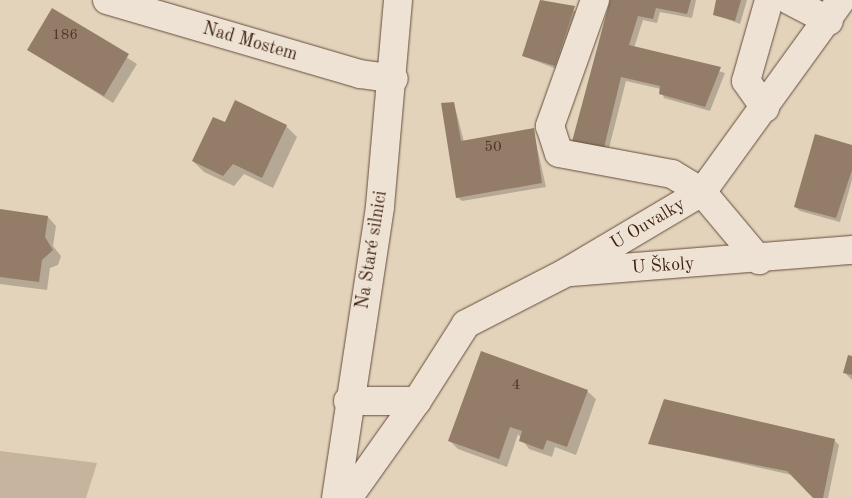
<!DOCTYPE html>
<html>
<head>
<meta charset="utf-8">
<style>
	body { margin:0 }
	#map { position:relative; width:852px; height:498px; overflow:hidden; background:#e3d3bb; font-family:"Old Standard TT",serif }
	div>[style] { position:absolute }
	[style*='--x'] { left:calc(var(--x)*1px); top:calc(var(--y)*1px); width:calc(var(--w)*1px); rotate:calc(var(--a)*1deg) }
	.green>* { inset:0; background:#c7b49e }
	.shadow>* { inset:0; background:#0003 }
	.building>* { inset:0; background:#937d69 }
	.roads { filter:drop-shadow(0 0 1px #664c3c) drop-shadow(0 0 1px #664c3c) }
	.minor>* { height:28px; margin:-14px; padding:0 14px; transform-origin:14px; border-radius:14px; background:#ede2d3 }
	span { translate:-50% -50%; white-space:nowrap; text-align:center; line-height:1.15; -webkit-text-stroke:4px #ede2d3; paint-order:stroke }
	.number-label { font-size:15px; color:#523627 }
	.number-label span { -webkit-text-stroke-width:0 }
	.street-label { font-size:18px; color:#3d1f11 }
</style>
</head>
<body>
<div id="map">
	<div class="green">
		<div style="clip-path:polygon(0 451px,97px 463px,86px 498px,0 498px)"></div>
	</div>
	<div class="shadow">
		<div style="clip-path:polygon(542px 0,578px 12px,559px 70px,523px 56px)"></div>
		<div style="clip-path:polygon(612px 0,696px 0,692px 18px,660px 12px,657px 23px,643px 20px,634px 48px,725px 73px,710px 111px,664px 98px,661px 89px,626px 81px,606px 160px,576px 153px)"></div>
		<div style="clip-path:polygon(718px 0,747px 0,740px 24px,714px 14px)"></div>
		<div style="clip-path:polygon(52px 10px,137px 64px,113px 103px,29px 50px)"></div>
		<div style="clip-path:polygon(454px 103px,464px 142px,533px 129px,546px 187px,462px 201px,457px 197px)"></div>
		<div style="clip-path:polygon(226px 124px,286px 126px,297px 137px,273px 188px,244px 174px,234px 186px,204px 172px,193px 161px)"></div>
		<div style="clip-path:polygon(852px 147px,852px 180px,840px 222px,800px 211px,795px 207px)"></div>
		<div style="clip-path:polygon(0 211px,48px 217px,56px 226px,53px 246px,61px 256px,58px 265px,50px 268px,47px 290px,0 284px)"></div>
		<div style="clip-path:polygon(852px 357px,852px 380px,844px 372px)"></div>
		<div style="clip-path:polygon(587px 391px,596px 399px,576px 455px,555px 447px,552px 457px,529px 449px,518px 434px,507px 467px,458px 449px,450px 441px)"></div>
		<div style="clip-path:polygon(834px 440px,839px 445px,828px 498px,814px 498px,792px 475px,650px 443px)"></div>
	</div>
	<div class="building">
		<div style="clip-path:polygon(540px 0,575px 6px,555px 66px,522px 56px)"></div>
		<div style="clip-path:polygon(610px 0,691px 0,687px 14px,656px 8px,653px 19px,638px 16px,629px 45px,721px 67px,705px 107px,659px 94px,660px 86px,621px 77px,602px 156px,570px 149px)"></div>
		<div style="clip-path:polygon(716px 0,741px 0,735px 21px,713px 15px)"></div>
		<div style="clip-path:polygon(52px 8px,129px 54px,104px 96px,27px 50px)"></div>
		<div style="clip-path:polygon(235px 100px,287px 125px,262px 178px,233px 164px,223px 176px,192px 161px,213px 117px,225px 122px)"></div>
		<div style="clip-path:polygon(454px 102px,461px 141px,534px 128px,542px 183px,456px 198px,441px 103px)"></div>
		<div style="clip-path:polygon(815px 134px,852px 145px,852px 170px,836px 218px,794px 207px)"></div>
		<div style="clip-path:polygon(0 209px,48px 216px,45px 237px,53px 250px,42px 260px,39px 282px,0 277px)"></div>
		<div style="clip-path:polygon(481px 351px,588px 390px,567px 447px,547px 440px,543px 450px,519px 441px,522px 431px,510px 427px,499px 459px,448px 441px)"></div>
		<div style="clip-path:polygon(848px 355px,852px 356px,852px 375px,843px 373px)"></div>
		<div style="clip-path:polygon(664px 399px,835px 439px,823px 498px,813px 498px,787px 471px,648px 444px)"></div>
	</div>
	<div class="roads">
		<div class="minor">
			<div style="--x:107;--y:0;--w:264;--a:16.3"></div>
			<div style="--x:360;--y:74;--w:34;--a:8"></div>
			<div style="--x:595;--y:0;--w:134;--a:109.7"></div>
			<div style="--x:550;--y:126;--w:28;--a:72"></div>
			<div style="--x:559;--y:153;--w:115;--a:10.5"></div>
			<div style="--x:672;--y:174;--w:35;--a:31"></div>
			<div style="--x:702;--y:192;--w:89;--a:50"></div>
			<div style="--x:789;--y:0;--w:45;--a:27.7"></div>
			<div style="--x:765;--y:108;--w:33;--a:-125"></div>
			<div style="--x:746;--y:81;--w:84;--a:-74.1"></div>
			<div style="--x:571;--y:272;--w:282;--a:-4.5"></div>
			<div style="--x:348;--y:401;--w:69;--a:0"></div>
			<div style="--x:417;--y:401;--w:91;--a:-57.5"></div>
			<div style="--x:466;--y:324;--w:114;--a:-27.2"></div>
			<div style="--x:567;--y:272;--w:157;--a:-30.7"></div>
			<div style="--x:702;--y:192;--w:237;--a:-54.1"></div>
			<div style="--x:336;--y:498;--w:295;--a:-81.4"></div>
			<div style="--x:380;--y:206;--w:207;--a:-85"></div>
			<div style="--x:348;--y:498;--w:119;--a:-54.6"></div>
		</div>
	</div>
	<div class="number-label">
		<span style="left:65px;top:36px">186</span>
		<span style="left:493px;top:148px">50</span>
		<span style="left:516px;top:386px">4</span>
	</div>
	<div class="street-label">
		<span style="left:250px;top:42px;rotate:16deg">Nad Mostem</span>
		<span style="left:648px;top:224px;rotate:-31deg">U Ouvalky</span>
		<span style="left:372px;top:250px;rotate:-81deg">Na Staré silnici</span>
		<span style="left:663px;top:266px;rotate:-4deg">U Školy</span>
	</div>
</div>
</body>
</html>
